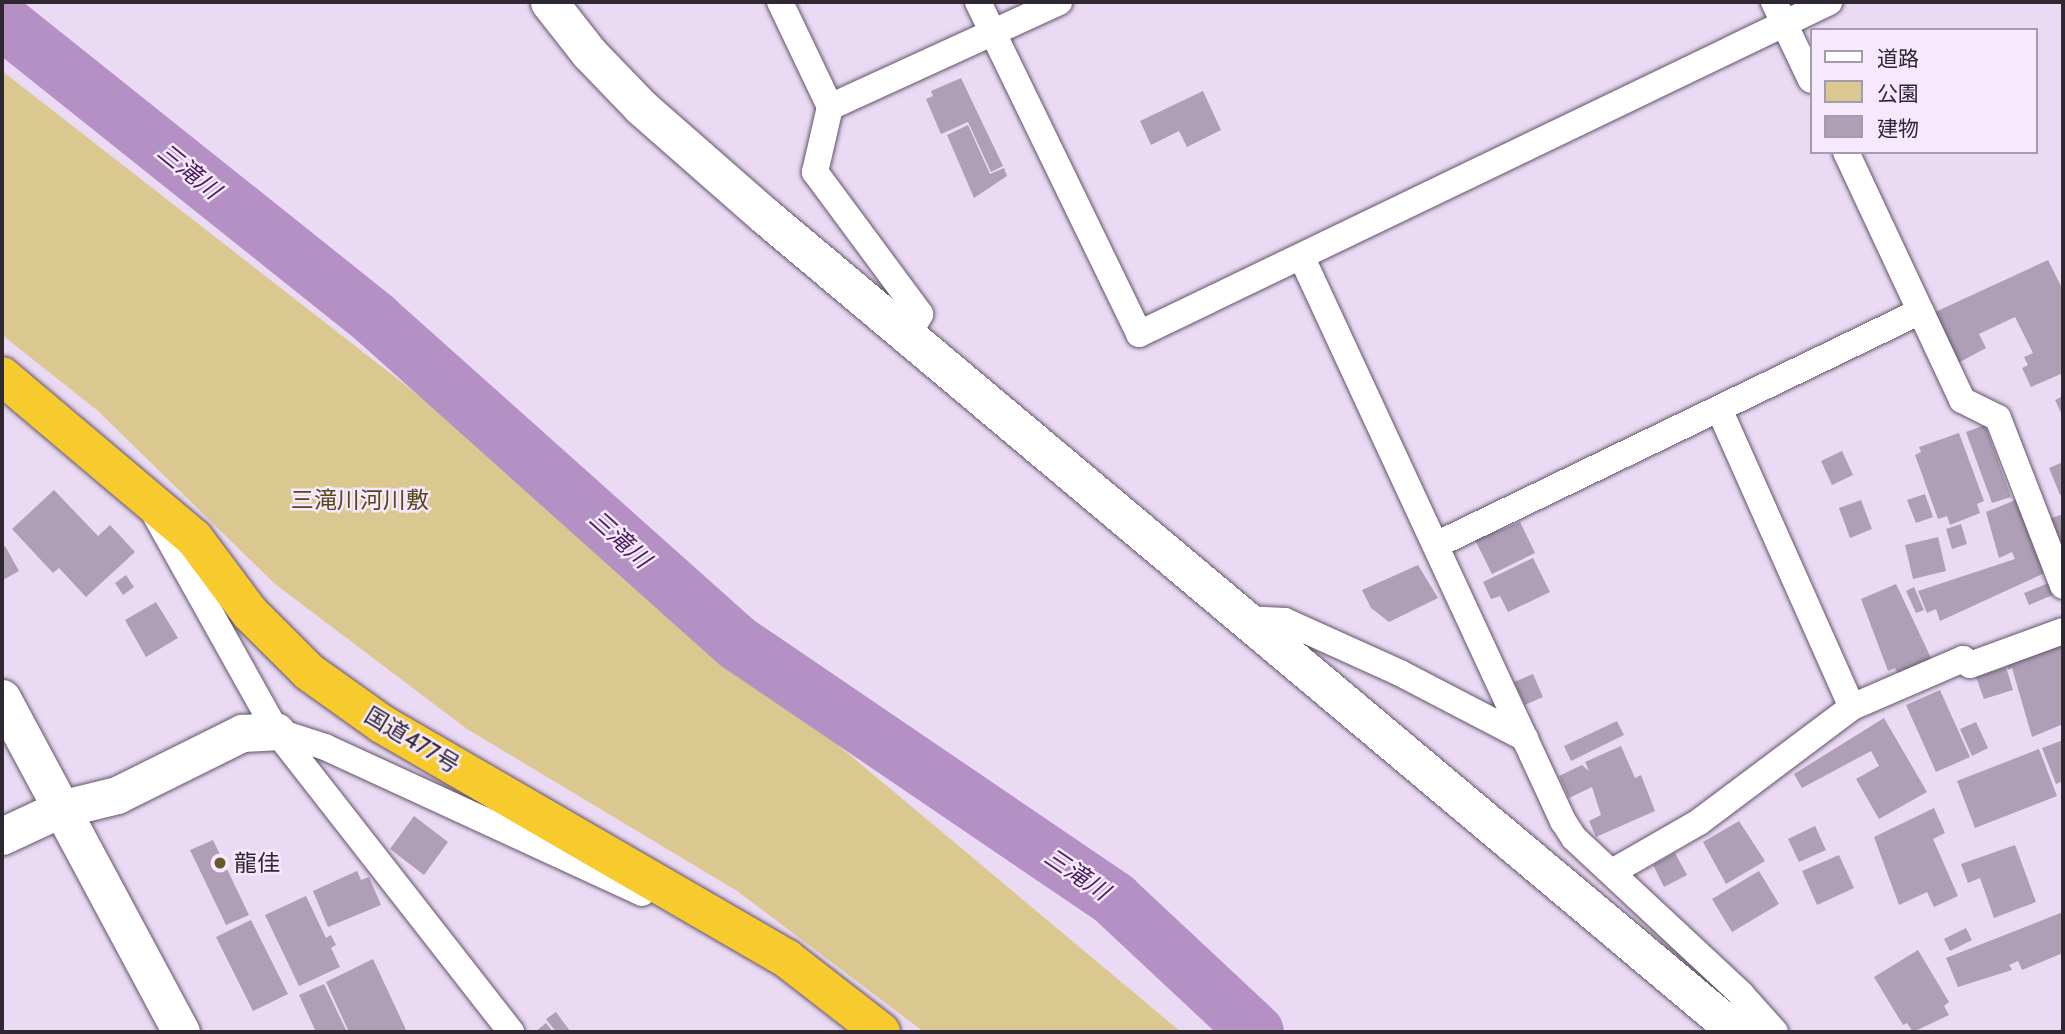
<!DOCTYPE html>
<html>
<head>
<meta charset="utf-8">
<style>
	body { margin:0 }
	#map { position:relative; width:2065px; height:1034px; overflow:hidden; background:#ebdaf3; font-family:Cabin,"Noto Sans JP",sans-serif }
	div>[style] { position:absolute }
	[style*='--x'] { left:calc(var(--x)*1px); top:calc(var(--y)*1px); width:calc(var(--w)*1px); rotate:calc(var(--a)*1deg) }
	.green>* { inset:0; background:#dbc890 }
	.river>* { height:56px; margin:-28px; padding:0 28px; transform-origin:28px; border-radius:28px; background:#b490c4 }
	.building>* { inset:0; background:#af9fb6 }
	.roads { filter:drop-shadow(0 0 2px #63546a) drop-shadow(0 0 2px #63546a) }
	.street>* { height:26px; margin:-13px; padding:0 13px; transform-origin:13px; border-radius:13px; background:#fff }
	.secondary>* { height:37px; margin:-18.5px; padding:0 18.5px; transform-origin:18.5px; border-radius:18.5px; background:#fff }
	.highway>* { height:38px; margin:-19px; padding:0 19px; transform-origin:19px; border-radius:19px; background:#f7cb2e }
	.dots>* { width:19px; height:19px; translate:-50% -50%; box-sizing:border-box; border:4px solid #f6e8fd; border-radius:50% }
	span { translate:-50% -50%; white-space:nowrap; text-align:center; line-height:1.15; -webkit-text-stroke:5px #f6e8fd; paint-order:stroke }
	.park-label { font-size:23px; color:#574818 }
	.street-label { font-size:23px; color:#2f2832 }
	.poi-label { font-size:23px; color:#2f2832 }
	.left { translate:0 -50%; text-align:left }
	.water-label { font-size:24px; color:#4a1d5c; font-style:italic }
	.frame { position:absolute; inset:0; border:4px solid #2f2832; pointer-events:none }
	.legend { position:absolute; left:1810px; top:28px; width:228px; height:126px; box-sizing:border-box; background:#f6e8fd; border:2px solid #a69bac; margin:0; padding:9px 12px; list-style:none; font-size:21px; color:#2f2832 }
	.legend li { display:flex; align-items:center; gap:14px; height:35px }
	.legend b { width:35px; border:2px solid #a69bac }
</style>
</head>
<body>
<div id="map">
	<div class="green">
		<div style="clip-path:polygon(2px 71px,440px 412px,1181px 1032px,924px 1032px,737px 891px,467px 729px,275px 584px,98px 411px,2px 335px)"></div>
	</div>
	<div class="river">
		<div style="--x:2;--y:21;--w:479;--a:38.6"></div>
		<div style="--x:376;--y:320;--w:483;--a:41.8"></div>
		<div style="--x:736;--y:642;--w:458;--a:34.2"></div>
		<div style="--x:1115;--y:900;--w:193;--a:43.1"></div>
	</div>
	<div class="building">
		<div style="clip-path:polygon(961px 78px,1003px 166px,991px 172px,968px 122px,941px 134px,926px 99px,933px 96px,931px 91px)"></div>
		<div style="clip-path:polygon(1203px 91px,1221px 130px,1187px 147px,1179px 131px,1151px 145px,1140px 121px)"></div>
		<div style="clip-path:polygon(968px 125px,990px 174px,1004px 168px,1007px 176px,974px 198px,947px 135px)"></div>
		<div style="clip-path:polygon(2048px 260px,2063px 290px,2063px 373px,2031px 387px,2022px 368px,2028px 365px,2024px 357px,2033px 353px,2015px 317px,1979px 334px,1986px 348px,1958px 363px,1933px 313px)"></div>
		<div style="clip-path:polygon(2063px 396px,2063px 417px,2055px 400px)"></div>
		<div style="clip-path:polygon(1985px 425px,2011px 497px,1992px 503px,1966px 432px)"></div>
		<div style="clip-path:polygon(1959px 433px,1984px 501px,1977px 504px,1980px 513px,1950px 525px,1947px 516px,1938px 519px,1915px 455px,1921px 452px,1919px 447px)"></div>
		<div style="clip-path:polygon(1842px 451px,1853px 475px,1832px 485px,1821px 461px)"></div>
		<div style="clip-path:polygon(2063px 462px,2063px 494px,2060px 495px,2049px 468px)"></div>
		<div style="clip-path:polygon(54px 490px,98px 536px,110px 525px,135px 552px,86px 597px,59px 568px,53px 573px,12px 529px)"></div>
		<div style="clip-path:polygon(1925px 494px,1933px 517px,1916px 523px,1907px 500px)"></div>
		<div style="clip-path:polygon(2018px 499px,2049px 571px,1940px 621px,1936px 609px,1927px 613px,1918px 591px,2015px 559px,2012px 552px,1999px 558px,1986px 512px)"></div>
		<div style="clip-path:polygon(1861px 500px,1872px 529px,1850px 538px,1839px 508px)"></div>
		<div style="clip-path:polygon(2063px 514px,2063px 558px,2049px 519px)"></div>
		<div style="clip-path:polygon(1520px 522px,1535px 553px,1492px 574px,1475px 540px)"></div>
		<div style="clip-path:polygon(1961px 524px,1967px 544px,1952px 549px,1946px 529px)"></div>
		<div style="clip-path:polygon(1938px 537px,1946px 571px,1913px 579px,1905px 545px)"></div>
		<div style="clip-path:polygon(5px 546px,19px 571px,3px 580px,2px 548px)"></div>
		<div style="clip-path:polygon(1533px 558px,1550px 592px,1508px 612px,1500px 596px,1491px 599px,1483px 582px)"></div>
		<div style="clip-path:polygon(1418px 565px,1438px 598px,1389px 622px,1371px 608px,1362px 590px)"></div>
		<div style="clip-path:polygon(126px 575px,134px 587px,123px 595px,115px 583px)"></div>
		<div style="clip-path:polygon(2051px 582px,2055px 594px,2029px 605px,2024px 593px)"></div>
		<div style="clip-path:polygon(1896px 584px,1932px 660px,1898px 674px,1895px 668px,1888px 671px,1861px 599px)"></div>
		<div style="clip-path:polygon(1914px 587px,1924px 610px,1916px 613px,1906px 591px)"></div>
		<div style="clip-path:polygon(156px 602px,178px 638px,146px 657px,125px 620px)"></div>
		<div style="clip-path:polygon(2063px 645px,2063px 724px,2032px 737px,2012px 668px,2008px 670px,2005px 661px)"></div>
		<div style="clip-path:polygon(2006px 667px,2013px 690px,1984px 699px,1976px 677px)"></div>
		<div style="clip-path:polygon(1533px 674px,1543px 697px,1525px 705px,1514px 682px)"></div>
		<div style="clip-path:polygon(1940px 690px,1970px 757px,1936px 772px,1906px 705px)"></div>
		<div style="clip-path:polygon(1884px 718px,1927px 792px,1879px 819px,1856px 779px,1879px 766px,1871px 751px,1802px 788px,1794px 774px)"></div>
		<div style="clip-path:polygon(1617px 721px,1624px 735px,1571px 761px,1564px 746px)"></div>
		<div style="clip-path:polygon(1976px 722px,1988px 748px,1972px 756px,1960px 729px)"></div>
		<div style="clip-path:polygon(2063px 740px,2063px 781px,2056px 784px,2042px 748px)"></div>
		<div style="clip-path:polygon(1621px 746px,1635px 778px,1641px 775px,1655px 811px,1596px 837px,1589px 821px,1601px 815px,1592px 787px,1569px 798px,1559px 776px,1582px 765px,1589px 771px,1585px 762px)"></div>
		<div style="clip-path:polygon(2039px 749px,2057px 796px,1975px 828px,1957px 781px)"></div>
		<div style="clip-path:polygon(1934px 808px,1945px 833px,1933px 839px,1958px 896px,1934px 907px,1927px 892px,1899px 905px,1874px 837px)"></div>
		<div style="clip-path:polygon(414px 816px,448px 842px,424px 875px,390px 849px)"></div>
		<div style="clip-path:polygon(1739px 821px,1765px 861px,1726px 884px,1703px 842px)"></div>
		<div style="clip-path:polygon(1815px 826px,1826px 850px,1799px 862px,1788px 839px)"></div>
		<div style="clip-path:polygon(213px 840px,249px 915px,226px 925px,190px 850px)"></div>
		<div style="clip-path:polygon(2015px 845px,2036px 902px,1994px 918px,1980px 878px,1968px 883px,1961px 864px)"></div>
		<div style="clip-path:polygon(1675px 853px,1687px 875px,1664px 887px,1653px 865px)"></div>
		<div style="clip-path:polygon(1839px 855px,1854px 888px,1817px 905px,1802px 871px)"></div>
		<div style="clip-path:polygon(357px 871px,361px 880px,369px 877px,381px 905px,328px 927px,313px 891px)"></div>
		<div style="clip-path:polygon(1759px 871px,1779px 904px,1732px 932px,1712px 899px)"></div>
		<div style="clip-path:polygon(306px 896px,326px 938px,331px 935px,336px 945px,331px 948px,340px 967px,299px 986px,265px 915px)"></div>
		<div style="clip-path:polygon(2063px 912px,2063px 953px,2022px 970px,2018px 961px,2009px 965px,2012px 970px,1958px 987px,1946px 958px)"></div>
		<div style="clip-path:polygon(251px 920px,288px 994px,253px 1011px,216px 937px)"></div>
		<div style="clip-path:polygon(1966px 928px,1972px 940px,1950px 951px,1944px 939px)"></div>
		<div style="clip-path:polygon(1918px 950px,1949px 1002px,1944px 1006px,1949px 1015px,1913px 1032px,1907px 1023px,1903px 1025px,1874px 977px)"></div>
		<div style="clip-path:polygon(373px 959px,407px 1032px,349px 1032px,326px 982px)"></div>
		<div style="clip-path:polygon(324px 984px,347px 1032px,316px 1032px,299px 995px)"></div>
		<div style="clip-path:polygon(556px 1012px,570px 1031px,568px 1032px,556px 1032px,546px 1019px)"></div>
		<div style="clip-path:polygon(546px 1023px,553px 1032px,535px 1032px)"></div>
	</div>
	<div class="roads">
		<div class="street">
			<div style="--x:780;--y:2;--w:116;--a:64.5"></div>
			<div style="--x:830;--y:107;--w:67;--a:103"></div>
			<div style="--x:815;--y:172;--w:177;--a:53.5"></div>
			<div style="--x:920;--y:314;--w:26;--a:118"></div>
			<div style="--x:978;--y:2;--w:369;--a:64.1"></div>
			<div style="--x:1139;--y:334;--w:766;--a:-25.69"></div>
			<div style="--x:1774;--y:2;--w:86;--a:64.6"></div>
			<div style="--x:830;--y:107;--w:252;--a:-24.6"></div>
			<div style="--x:1846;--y:152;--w:274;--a:64.9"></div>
			<div style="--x:1962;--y:400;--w:40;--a:26.6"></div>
			<div style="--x:1998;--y:418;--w:180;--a:68.8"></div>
			<div style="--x:1302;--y:258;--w:621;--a:65.13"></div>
			<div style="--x:1563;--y:821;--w:20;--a:57"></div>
			<div style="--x:1574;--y:838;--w:229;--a:43"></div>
			<div style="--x:1741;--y:994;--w:51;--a:48.2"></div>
			<div style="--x:1720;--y:411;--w:324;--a:66"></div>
			<div style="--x:156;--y:516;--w:246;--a:60.8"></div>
			<div style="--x:276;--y:731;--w:382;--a:52"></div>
			<div style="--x:1436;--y:545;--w:538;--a:-25.76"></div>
			<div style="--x:1244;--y:619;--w:41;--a:2.8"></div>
			<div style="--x:1285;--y:621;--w:126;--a:24.3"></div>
			<div style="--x:1400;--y:673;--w:141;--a:27.5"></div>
			<div style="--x:276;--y:731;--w:52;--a:18.1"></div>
			<div style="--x:325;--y:747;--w:349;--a:24.7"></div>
			<div style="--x:1612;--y:872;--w:100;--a:-29.9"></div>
			<div style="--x:1699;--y:822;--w:191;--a:-36.9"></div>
			<div style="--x:1852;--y:707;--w:121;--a:-23.4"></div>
			<div style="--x:1963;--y:659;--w:9;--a:41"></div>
			<div style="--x:1970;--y:665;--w:99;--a:-20.1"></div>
		</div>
		<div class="secondary">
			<div style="--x:549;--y:2;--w:65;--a:51.9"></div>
			<div style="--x:589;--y:53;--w:75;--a:46.1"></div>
			<div style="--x:641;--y:107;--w:164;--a:41.3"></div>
			<div style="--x:764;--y:215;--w:1271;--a:40.02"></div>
			<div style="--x:2;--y:698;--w:379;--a:61.8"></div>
			<div style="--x:2;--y:836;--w:64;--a:-25"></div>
			<div style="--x:60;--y:809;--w:59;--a:-13.8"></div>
			<div style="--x:117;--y:795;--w:140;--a:-26.4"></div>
			<div style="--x:242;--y:733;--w:34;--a:-3"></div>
		</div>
		<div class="highway">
			<div style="--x:2;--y:376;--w:251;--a:40.2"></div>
			<div style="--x:194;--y:538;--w:94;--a:53.3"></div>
			<div style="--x:250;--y:613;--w:83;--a:45"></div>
			<div style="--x:309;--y:672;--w:90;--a:35.5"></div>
			<div style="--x:382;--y:724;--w:468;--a:30.1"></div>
			<div style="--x:787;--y:959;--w:119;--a:37.8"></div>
		</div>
	</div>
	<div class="dots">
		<div style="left:220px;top:863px;background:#695927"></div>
	</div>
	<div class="park-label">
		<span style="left:360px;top:500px">三滝川河川敷</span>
	</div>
	<div class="street-label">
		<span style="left:412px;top:740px;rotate:31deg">国道477号</span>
	</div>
	<div class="poi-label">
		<span class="left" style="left:234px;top:863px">龍佳</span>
	</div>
	<div class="water-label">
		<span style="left:189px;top:171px;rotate:39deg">三滝川</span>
		<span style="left:620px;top:539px;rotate:42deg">三滝川</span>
		<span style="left:1077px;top:874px;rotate:34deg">三滝川</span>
	</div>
	<div class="frame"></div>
	<ul class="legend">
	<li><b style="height:9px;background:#fff"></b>道路</li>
	<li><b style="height:19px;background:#dbc890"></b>公園</li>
	<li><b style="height:19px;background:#af9fb6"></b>建物</li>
	</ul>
</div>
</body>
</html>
